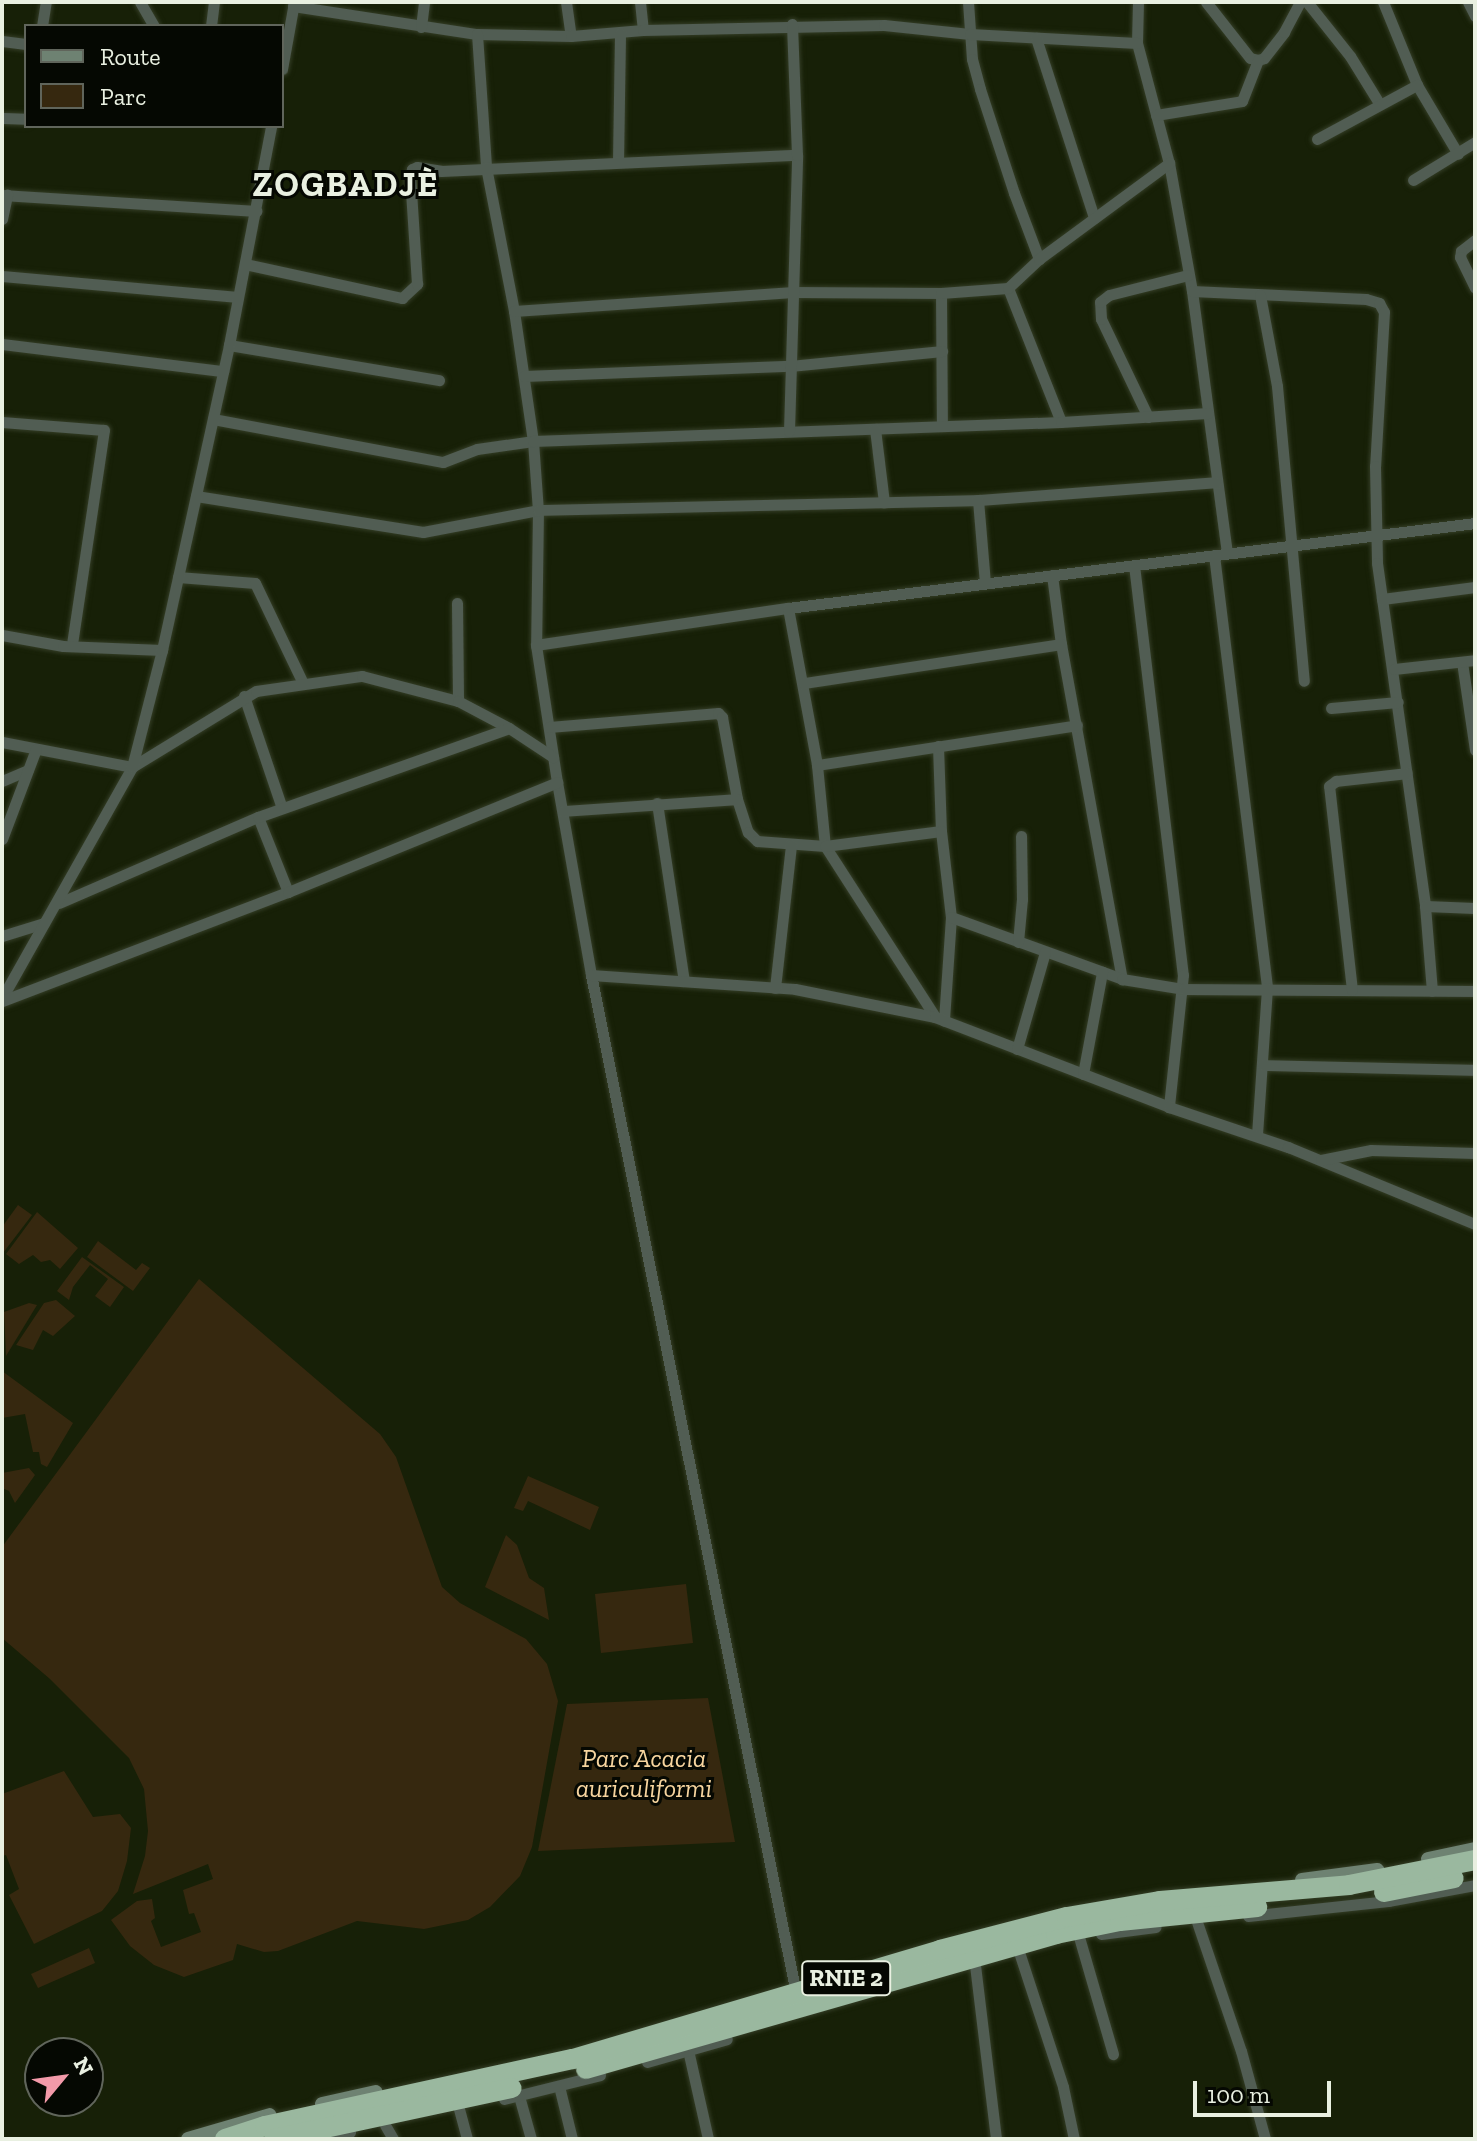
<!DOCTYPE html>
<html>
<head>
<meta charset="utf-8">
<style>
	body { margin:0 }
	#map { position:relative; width:1477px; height:2141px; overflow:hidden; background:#172007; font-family:"Zilla Slab",serif }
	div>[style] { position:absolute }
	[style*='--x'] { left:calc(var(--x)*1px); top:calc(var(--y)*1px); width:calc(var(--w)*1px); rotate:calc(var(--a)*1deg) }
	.green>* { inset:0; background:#36280f }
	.roads { filter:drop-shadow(0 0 2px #343d26) drop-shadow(0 0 2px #343d26) }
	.street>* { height:11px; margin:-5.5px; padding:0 5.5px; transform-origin:5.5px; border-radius:5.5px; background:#515d53 }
	.secondary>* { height:14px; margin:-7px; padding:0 7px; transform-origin:7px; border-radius:7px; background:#6e8272 }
	.highway>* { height:20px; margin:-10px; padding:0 10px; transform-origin:10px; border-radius:10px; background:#9ab89f }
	span { translate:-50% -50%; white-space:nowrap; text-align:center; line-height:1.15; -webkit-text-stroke:6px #050802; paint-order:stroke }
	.shield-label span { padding:2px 6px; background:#050802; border:2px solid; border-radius:6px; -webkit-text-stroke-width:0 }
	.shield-label { font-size:24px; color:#e9f0e1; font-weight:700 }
	.park-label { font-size:26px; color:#f6d49e; font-style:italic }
	.district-label { font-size:34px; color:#e9f0e1; font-weight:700; letter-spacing:2px }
	.frame { position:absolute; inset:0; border:4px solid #e9f0e1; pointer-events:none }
	.legend { position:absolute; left:24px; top:24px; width:260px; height:104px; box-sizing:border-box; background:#050802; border:2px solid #60655b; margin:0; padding:10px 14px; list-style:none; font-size:24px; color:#e9f0e1 }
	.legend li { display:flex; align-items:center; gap:16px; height:40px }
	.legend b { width:40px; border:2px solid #60655b }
	.north { position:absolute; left:24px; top:2037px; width:80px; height:80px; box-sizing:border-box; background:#050802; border:2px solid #60655b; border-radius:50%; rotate:61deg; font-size:22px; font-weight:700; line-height:32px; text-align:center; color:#e9f0e1 }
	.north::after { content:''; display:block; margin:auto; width:28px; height:36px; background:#f39aa9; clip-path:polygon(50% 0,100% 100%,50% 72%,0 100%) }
	.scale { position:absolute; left:1193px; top:2081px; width:138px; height:36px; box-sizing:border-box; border:4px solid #e9f0e1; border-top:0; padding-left:10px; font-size:24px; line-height:28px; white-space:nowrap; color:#e9f0e1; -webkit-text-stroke:6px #050802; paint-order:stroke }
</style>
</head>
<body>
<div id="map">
	<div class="green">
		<div style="clip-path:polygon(18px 1205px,32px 1215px,3px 1253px,2px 1227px)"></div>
		<div style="clip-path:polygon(37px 1212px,78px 1248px,60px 1269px,50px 1260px,41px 1262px,33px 1255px,19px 1264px,6px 1254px)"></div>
		<div style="clip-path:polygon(98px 1241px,136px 1270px,142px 1263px,150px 1268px,133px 1291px,87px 1257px)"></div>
		<div style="clip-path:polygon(82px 1257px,124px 1287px,110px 1307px,95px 1296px,108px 1279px,90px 1265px,73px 1287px,69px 1300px,57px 1291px)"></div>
		<div style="clip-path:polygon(199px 1279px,380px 1434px,396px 1457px,442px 1587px,460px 1603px,526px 1639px,547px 1664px,558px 1701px,532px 1847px,520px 1876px,490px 1907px,468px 1920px,424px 1929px,357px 1921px,278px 1951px,264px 1952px,237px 1944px,233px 1960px,184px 1977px,154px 1965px,130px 1946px,111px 1920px,137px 1901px,152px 1899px,155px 1918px,151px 1921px,161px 1947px,201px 1932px,194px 1913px,189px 1914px,183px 1890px,213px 1879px,208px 1864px,133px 1894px,145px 1856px,148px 1831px,144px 1789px,129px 1758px,50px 1679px,2px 1638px,2px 1547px)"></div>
		<div style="clip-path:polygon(56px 1300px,75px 1316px,53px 1336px,43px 1330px,33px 1350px,16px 1345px,44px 1303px)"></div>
		<div style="clip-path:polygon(29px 1303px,37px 1305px,6px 1356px,4px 1312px)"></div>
		<div style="clip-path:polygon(2px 1371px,73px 1423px,47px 1467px,41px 1464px,39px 1452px,33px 1452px,25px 1414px,2px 1418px)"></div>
		<div style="clip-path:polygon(29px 1468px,35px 1475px,15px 1503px,9px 1491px,2px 1488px,2px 1473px)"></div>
		<div style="clip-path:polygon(528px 1476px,599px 1507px,590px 1530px,528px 1501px,523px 1511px,514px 1508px)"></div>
		<div style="clip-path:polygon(506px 1535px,517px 1545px,529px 1578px,544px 1588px,549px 1620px,485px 1587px)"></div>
		<div style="clip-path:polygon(686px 1584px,693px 1643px,601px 1653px,595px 1594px)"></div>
		<div style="clip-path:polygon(708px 1698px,735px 1842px,538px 1851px,567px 1704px)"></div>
		<div style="clip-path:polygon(64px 1771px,93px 1817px,120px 1814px,131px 1828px,127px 1861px,118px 1891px,102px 1911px,34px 1944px,9px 1895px,19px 1889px,6px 1855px,2px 1856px,2px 1794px)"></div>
		<div style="clip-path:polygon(89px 1948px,95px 1963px,38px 1988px,31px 1974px)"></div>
	</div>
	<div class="roads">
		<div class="street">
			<div style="--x:140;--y:2;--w:28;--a:60"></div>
			<div style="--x:566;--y:2;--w:34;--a:82"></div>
			<div style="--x:640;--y:2;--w:28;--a:84"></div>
			<div style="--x:968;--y:2;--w:57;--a:86"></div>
			<div style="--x:972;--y:59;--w:31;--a:75"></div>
			<div style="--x:980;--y:89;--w:109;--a:71.9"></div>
			<div style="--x:1014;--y:193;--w:71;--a:69.3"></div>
			<div style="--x:1138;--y:2;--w:41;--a:91.4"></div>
			<div style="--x:1137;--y:43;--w:124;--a:75.1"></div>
			<div style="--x:1169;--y:163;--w:130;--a:79.8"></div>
			<div style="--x:1192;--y:291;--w:263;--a:82.4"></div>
			<div style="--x:1206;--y:2;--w:71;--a:51.8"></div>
			<div style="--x:1250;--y:58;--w:8;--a:14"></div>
			<div style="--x:1258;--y:60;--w:6;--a:-18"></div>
			<div style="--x:1264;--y:58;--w:33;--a:-52"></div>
			<div style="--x:1284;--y:32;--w:34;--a:-62"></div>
			<div style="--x:1307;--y:2;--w:69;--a:51.5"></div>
			<div style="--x:1350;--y:56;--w:55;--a:58.3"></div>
			<div style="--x:1383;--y:2;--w:90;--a:67.7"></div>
			<div style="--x:1417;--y:85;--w:80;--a:59.3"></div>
			<div style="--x:1468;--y:2;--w:16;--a:63"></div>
			<div style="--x:293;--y:6;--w:186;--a:8.7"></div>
			<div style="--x:477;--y:34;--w:94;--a:1.2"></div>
			<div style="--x:571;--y:36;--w:72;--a:-4.8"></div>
			<div style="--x:643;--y:30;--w:241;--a:-1.2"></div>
			<div style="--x:884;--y:25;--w:86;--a:6"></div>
			<div style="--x:970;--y:34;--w:167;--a:3.1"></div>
			<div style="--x:42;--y:26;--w:24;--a:-81"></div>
			<div style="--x:211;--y:26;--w:24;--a:-83"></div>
			<div style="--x:421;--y:27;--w:25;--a:-83"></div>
			<div style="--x:477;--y:34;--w:133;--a:86.1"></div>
			<div style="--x:486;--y:167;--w:147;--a:79"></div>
			<div style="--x:514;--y:311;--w:131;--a:81.7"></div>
			<div style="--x:533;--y:441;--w:69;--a:85.9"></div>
			<div style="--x:538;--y:510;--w:135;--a:90.8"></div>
			<div style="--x:536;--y:645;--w:139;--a:81.3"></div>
			<div style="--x:557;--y:782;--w:196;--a:80"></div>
			<div style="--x:591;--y:975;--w:1029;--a:78.62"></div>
			<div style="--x:1036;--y:38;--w:189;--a:72.1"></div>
			<div style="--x:2;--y:41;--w:24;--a:7"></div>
			<div style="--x:282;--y:69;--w:68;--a:-79.8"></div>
			<div style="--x:1156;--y:115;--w:87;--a:-9.2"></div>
			<div style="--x:1242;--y:101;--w:44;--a:-68.7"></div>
			<div style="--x:2;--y:118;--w:24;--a:2"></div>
			<div style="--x:1317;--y:139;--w:114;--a:-28.4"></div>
			<div style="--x:618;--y:162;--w:129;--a:-89.1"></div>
			<div style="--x:1413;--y:180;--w:73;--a:-31.5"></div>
			<div style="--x:2;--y:195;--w:255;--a:3.6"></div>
			<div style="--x:2;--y:219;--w:25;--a:-78"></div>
			<div style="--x:1475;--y:240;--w:18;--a:142"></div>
			<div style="--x:1461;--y:251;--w:6;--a:99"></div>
			<div style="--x:1460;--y:257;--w:34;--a:64"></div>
			<div style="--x:245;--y:264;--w:161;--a:12.2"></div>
			<div style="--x:402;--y:298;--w:21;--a:-43"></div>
			<div style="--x:417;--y:284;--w:107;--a:-93.7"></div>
			<div style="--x:410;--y:177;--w:8;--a:-76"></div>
			<div style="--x:412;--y:169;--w:5;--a:-22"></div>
			<div style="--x:417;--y:167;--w:24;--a:9"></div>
			<div style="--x:441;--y:171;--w:356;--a:-2.6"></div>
			<div style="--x:2;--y:276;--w:237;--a:5.1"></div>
			<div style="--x:1008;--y:288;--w:144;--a:68.4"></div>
			<div style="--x:1192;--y:291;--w:174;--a:2.6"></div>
			<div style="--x:1366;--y:299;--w:14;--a:17"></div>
			<div style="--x:1379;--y:303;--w:10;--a:61"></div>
			<div style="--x:1384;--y:312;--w:154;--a:93.3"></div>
			<div style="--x:1375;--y:466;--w:97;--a:88.8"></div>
			<div style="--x:1377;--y:563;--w:346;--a:82"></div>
			<div style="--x:1425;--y:906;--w:85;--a:85.3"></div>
			<div style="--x:941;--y:293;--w:131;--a:89.6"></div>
			<div style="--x:1260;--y:295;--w:93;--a:79.4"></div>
			<div style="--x:1277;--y:386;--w:296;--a:84.8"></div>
			<div style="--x:514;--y:311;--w:280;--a:-3.9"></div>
			<div style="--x:793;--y:292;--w:148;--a:0.4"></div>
			<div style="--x:941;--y:293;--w:67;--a:-4.3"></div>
			<div style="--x:1008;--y:288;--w:42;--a:-43.1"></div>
			<div style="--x:1039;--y:259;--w:162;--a:-36.4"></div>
			<div style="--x:2;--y:344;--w:223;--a:7"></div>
			<div style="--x:229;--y:345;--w:213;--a:9.5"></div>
			<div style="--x:524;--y:376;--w:266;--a:-2.2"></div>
			<div style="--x:790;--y:366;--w:153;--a:-5.6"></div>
			<div style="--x:1148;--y:417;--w:109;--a:-115.6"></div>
			<div style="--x:1101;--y:319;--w:17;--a:-93"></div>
			<div style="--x:1100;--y:302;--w:11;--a:-38"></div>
			<div style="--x:1109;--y:295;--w:81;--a:-14.2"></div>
			<div style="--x:213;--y:419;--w:234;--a:10.6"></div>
			<div style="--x:443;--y:462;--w:36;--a:-21"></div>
			<div style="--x:477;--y:449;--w:57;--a:-8.1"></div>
			<div style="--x:533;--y:441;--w:528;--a:-2.06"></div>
			<div style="--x:1061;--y:422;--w:147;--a:-3.5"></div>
			<div style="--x:2;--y:422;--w:102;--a:4.5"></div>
			<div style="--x:104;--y:430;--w:217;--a:98.5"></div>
			<div style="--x:875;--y:429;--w:74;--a:83"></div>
			<div style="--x:789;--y:431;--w:276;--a:-88.3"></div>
			<div style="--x:797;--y:155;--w:131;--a:-92.2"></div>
			<div style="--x:196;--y:496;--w:230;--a:9"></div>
			<div style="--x:423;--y:532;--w:117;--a:-10.8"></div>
			<div style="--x:538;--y:510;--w:440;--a:-1.3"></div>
			<div style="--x:978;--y:500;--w:239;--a:-4.3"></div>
			<div style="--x:978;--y:500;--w:83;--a:85.2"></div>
			<div style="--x:1214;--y:555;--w:436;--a:83"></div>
			<div style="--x:1267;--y:988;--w:148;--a:93.9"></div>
			<div style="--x:1134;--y:565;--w:413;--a:83.2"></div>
			<div style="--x:1183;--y:975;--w:133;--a:96.1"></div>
			<div style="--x:1052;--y:575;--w:70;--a:82.6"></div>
			<div style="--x:1061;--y:644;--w:341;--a:79.7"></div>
			<div style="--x:178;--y:577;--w:77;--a:4.5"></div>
			<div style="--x:255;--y:583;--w:111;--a:64.4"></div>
			<div style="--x:1382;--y:599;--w:94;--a:-7.4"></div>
			<div style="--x:457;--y:603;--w:98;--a:89.4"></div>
			<div style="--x:788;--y:608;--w:160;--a:79.5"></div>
			<div style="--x:817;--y:765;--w:81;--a:84.4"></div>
			<div style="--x:825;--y:846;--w:203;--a:57.2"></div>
			<div style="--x:2;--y:635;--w:62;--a:10.2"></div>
			<div style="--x:63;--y:646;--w:99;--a:2.3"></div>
			<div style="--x:536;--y:645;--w:255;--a:-8.4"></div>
			<div style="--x:788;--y:608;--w:692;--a:-7.05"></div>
			<div style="--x:1462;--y:662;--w:89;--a:81.6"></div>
			<div style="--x:1394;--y:669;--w:81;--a:-6.3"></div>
			<div style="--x:804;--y:683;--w:260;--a:-8.6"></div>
			<div style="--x:244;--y:696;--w:118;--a:71.3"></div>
			<div style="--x:1331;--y:708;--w:67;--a:-5.1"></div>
			<div style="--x:549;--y:727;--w:170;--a:-4.7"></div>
			<div style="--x:718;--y:713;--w:6;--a:45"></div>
			<div style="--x:722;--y:717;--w:83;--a:79.6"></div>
			<div style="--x:737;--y:799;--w:35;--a:72"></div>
			<div style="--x:748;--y:832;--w:13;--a:45"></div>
			<div style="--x:757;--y:841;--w:68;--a:4.2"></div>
			<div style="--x:825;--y:846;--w:117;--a:-7.4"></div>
			<div style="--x:2;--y:742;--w:132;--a:10.9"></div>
			<div style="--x:132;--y:767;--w:145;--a:-31.5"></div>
			<div style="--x:256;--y:691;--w:107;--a:-8.1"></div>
			<div style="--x:362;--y:676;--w:99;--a:14.6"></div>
			<div style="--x:458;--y:701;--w:58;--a:27.9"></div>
			<div style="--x:509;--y:728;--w:53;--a:33.4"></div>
			<div style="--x:938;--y:746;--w:85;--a:88"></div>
			<div style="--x:941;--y:831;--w:87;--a:83.4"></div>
			<div style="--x:951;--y:917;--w:104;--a:93.9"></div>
			<div style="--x:817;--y:765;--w:263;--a:-8.7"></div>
			<div style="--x:2;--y:781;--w:28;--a:-23"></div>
			<div style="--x:657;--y:803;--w:180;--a:81.4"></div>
			<div style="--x:563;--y:811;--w:174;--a:-3.9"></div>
			<div style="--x:258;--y:817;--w:81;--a:68.2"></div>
			<div style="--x:2;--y:839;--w:96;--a:-69.3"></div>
			<div style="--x:59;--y:903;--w:217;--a:-23.4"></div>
			<div style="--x:258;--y:817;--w:266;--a:-19.5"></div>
			<div style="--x:1425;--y:906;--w:50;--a:2.3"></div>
			<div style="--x:951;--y:917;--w:182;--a:19.9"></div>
			<div style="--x:1122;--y:979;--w:63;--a:9.2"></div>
			<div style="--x:1184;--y:989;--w:291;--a:0.4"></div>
			<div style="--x:2;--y:936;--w:44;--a:-17.2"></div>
			<div style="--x:1018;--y:942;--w:43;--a:-84.7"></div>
			<div style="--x:1022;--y:899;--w:63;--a:-90.9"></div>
			<div style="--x:591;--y:975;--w:204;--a:3.9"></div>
			<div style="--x:795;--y:989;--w:143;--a:11.3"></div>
			<div style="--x:935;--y:1017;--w:251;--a:21"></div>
			<div style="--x:1169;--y:1107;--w:126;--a:18.6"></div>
			<div style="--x:1288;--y:1147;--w:202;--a:22.4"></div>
			<div style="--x:775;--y:988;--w:144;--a:-83.6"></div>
			<div style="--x:1352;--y:990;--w:205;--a:-96.4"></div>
			<div style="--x:1329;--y:786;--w:9;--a:-36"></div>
			<div style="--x:1336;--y:781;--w:71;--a:-6.4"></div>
			<div style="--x:2;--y:998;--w:265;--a:-60.6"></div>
			<div style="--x:132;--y:767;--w:121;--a:-75.6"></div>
			<div style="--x:162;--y:650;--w:312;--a:-77.6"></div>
			<div style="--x:229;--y:345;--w:223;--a:-79.1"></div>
			<div style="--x:2;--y:1001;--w:306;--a:-20.9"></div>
			<div style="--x:288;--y:892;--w:291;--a:-22.2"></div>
			<div style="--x:1017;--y:1049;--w:101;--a:-73.9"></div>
			<div style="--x:1262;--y:1065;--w:213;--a:1.3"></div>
			<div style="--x:1083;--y:1074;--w:104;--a:-79.4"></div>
			<div style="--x:1321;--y:1160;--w:51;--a:-11.3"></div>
			<div style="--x:1371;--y:1150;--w:104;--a:1.7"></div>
			<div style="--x:1248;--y:1916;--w:141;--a:-6.1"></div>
			<div style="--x:1388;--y:1901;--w:88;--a:-10.4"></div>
			<div style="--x:1197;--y:1922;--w:136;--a:71.2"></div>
			<div style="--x:1241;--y:2051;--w:91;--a:74.7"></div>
			<div style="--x:1101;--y:1934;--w:55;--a:-7.3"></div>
			<div style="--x:1079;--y:1937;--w:122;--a:73.8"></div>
			<div style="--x:1019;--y:1952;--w:142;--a:71.9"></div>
			<div style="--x:1063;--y:2087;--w:53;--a:78.1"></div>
			<div style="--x:975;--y:1965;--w:175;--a:83.1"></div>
			<div style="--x:688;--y:2050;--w:91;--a:77.3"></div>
			<div style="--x:647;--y:2062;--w:83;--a:-16"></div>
			<div style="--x:559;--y:2086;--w:55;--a:76.2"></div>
			<div style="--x:519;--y:2096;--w:45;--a:74.4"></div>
			<div style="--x:504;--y:2099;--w:99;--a:-14"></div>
			<div style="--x:459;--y:2109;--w:31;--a:75"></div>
			<div style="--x:385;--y:2125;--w:16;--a:60"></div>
			<div style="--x:324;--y:2139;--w:27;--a:-15"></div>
		</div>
		<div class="secondary">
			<div style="--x:1428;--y:1859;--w:48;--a:-12"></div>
			<div style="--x:1302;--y:1880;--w:76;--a:-7.6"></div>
			<div style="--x:322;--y:2104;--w:55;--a:-12.5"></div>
			<div style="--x:188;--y:2139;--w:85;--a:-16.3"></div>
		</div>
		<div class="highway">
			<div style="--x:1384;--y:1892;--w:71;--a:-11.3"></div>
			<div style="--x:586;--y:2069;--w:489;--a:-16"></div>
			<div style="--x:1056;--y:1934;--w:65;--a:-11.5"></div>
			<div style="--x:1120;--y:1921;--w:138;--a:-5.8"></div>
			<div style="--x:225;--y:2139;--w:42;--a:-18"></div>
			<div style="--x:265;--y:2126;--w:315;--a:-12.3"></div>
			<div style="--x:573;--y:2059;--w:383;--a:-16.5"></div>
			<div style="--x:940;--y:1950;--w:131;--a:-14.6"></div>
			<div style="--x:1067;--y:1917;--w:94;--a:-9.8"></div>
			<div style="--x:1160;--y:1901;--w:190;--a:-4.8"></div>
			<div style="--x:1349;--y:1885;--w:128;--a:-11.2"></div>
			<div style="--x:274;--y:2139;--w:243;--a:-12.1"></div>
		</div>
	</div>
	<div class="shield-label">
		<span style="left:846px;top:1978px">RNIE 2</span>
	</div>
	<div class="park-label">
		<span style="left:644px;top:1774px">Parc Acacia<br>auriculiformi</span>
	</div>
	<div class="district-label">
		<span style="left:346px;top:185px">ZOGBADJÈ</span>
	</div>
	<div class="frame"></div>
	<ul class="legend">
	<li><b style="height:10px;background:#6e8272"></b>Route</li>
	<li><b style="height:22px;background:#36280f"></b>Parc</li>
	</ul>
	<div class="north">N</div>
	<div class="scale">100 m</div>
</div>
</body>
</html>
